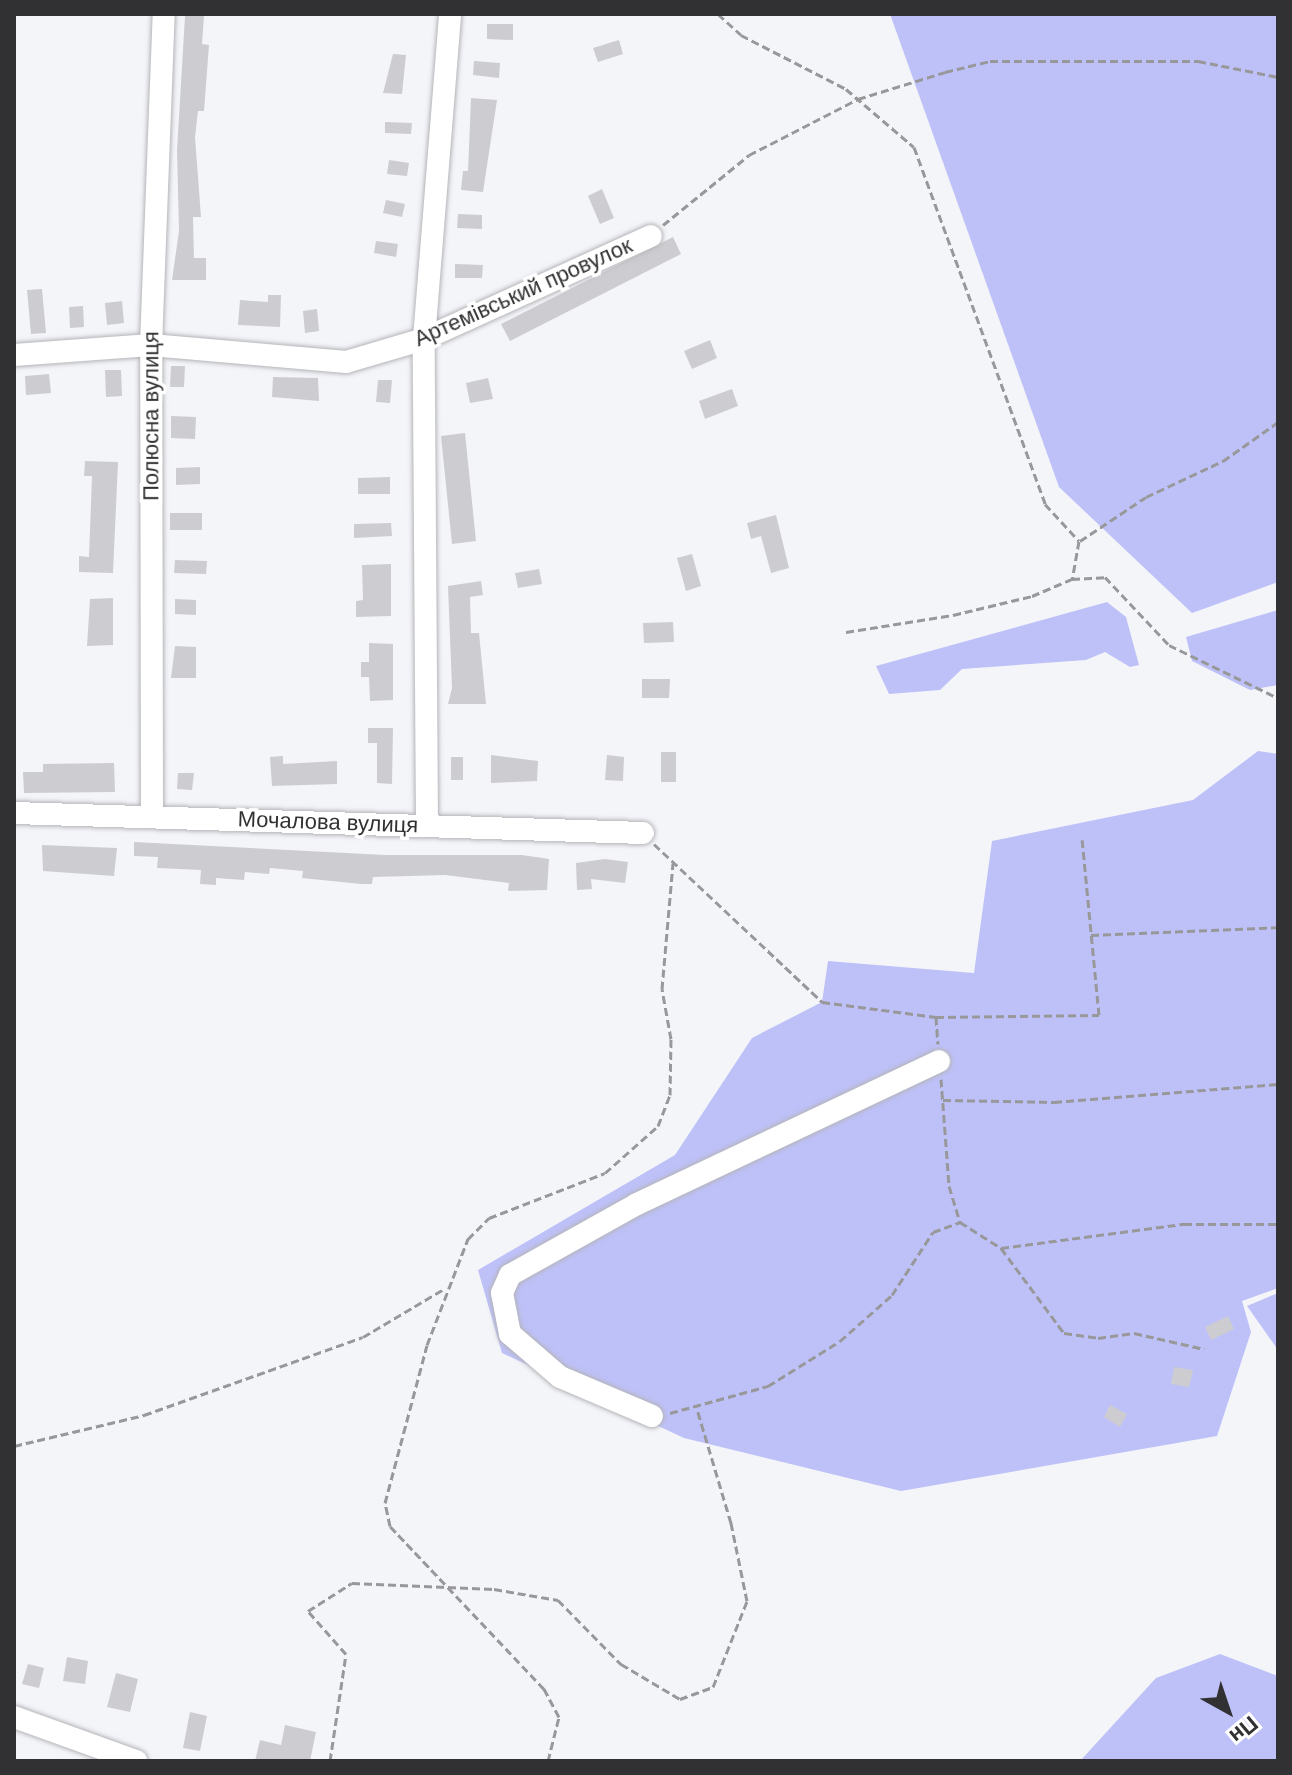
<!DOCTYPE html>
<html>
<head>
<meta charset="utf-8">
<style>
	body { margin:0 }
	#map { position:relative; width:1292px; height:1775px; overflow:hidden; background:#f4f5f9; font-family:Arial,sans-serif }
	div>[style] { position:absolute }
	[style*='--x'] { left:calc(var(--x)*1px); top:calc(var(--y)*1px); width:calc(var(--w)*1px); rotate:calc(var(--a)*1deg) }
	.green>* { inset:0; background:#bec1f8 }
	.building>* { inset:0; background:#cdcdd1 }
	.path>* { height:3px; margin-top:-1.5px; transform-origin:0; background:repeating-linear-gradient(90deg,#98989b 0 8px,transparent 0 12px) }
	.roads { filter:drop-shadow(0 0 2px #b5b5b9) drop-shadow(0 0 2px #b5b5b9) }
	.minor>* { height:22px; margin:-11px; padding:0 11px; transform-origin:11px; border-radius:11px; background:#fff }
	span { translate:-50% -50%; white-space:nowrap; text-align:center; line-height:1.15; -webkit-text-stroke:7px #fff; paint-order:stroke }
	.street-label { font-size:22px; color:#313133 }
	.frame { position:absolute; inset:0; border:16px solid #313133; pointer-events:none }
	.north { position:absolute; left:1188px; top:1671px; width:80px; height:80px; -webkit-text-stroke:6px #fff; paint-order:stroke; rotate:140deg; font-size:22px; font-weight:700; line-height:32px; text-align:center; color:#313133 }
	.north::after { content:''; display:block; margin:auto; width:28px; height:36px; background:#313133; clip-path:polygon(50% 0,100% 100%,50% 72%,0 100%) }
</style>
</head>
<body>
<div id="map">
	<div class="green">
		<div style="clip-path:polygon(890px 14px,1278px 14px,1278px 582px,1192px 613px,1059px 487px)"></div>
		<div style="clip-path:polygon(1107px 602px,1126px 617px,1139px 665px,1130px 667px,1105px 652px,1086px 660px,962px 669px,940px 690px,889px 694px,876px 666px)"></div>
		<div style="clip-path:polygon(1278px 610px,1278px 685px,1250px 690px,1192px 661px,1186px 637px)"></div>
		<div style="clip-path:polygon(1258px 751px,1278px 754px,1278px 1288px,1242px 1301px,1251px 1332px,1217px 1436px,901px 1491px,684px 1438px,502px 1353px,478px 1270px,675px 1155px,752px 1038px,822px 1002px,828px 961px,974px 973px,992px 841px,1193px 800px)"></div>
		<div style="clip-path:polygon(1278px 1293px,1278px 1350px,1247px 1306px)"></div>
		<div style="clip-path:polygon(1220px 1654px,1278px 1676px,1278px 1761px,1080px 1761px,1156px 1678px)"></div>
	</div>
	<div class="building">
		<div style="clip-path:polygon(185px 16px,204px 16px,202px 44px,209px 45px,204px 111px,198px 111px,195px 137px,201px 217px,193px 217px,194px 258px,206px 258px,206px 280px,172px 280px,179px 231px,177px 150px)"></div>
		<div style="clip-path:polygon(487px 24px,513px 24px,513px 40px,487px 39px)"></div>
		<div style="clip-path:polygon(619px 40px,623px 54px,598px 62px,593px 48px)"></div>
		<div style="clip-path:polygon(393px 54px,406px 55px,402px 94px,383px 93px)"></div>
		<div style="clip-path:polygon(474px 61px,500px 63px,499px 78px,473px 75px)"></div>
		<div style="clip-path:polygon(471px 98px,497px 100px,483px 192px,461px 190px,463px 171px,468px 171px)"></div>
		<div style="clip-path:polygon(385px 122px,412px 123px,411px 134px,385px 133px)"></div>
		<div style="clip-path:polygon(389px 160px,409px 163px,407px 176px,387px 174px)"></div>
		<div style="clip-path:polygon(602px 189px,614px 218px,600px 224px,588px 196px)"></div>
		<div style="clip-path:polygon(386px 200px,405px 204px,402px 217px,383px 213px)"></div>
		<div style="clip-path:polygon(458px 214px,482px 215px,482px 229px,457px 228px)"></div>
		<div style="clip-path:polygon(673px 237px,681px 254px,510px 341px,501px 324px)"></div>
		<div style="clip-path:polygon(376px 241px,398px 244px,396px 257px,374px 253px)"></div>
		<div style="clip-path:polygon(455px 264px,483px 265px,482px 278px,455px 278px)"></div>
		<div style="clip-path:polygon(42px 289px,46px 333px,31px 334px,27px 290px)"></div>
		<div style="clip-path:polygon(268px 295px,281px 295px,280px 327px,238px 325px,240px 300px,268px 302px)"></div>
		<div style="clip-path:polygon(122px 301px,124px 323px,107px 325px,105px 303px)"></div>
		<div style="clip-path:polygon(83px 306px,84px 327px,70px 328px,69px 307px)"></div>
		<div style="clip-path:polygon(317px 309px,319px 331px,305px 333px,303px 311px)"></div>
		<div style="clip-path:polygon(710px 340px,717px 358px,692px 369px,684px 351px)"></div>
		<div style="clip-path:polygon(171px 366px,185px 366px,184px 387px,170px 387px)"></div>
		<div style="clip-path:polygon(105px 370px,121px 370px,122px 396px,106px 397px)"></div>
		<div style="clip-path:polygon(49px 374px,51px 393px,26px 395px,25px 376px)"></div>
		<div style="clip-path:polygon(273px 377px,318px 378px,319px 401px,272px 397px)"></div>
		<div style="clip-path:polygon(488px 378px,493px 399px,470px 403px,466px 383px)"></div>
		<div style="clip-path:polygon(378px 380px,392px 380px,390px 403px,376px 402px)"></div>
		<div style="clip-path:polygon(732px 389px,738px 406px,705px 419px,699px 401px)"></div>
		<div style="clip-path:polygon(171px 416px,196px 417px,195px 439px,171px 438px)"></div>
		<div style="clip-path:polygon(465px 433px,476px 541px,452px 544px,441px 436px)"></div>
		<div style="clip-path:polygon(85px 461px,118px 462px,113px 573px,79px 572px,79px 556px,89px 557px,92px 476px,84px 476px)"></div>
		<div style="clip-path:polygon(200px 467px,200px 484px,176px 485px,176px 468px)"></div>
		<div style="clip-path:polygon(390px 477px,390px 494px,358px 494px,358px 478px)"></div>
		<div style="clip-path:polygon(170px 513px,202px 513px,202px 530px,170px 530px)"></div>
		<div style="clip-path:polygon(776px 515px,789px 568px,771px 573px,761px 536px,751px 539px,747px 523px)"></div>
		<div style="clip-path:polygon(391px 523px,392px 536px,354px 538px,354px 524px)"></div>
		<div style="clip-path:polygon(692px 554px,701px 586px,686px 591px,677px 558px)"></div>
		<div style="clip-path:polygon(175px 560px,207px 561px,206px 574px,174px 573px)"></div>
		<div style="clip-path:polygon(391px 564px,391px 616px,356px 617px,356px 601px,363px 600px,362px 565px)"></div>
		<div style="clip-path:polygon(539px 569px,542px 584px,518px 588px,515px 573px)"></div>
		<div style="clip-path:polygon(481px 581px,483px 595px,470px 597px,471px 633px,479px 633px,486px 704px,448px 704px,452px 688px,448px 586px)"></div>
		<div style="clip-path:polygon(113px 598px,113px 645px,87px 646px,90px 599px)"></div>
		<div style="clip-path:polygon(175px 599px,196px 600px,196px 615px,175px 614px)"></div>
		<div style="clip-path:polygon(673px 622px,674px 642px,644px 643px,643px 623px)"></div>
		<div style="clip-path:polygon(369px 643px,393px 644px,393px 700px,370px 701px,369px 677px,361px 677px,361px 662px,369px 662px)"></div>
		<div style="clip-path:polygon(175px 646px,196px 647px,196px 678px,171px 678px)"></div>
		<div style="clip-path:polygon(642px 679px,670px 679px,669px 698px,642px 698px)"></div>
		<div style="clip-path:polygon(368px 728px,393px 728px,392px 784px,377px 783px,377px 743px,368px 743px)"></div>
		<div style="clip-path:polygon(661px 752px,676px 752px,676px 782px,661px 782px)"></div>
		<div style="clip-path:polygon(491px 755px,538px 761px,537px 781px,491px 783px)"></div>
		<div style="clip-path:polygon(607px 755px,624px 757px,623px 781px,605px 780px)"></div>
		<div style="clip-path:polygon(283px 756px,283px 764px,337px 761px,337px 784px,272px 786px,270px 757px)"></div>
		<div style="clip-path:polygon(451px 757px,463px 757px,463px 780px,451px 780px)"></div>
		<div style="clip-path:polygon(114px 763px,115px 792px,24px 793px,23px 772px,43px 772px,43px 764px)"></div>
		<div style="clip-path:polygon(178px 773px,194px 773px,192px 790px,177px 789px)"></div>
		<div style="clip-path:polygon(134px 842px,385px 855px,522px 855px,549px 859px,547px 890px,508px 891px,509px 883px,445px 875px,373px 877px,372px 884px,361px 884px,302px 878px,303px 871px,270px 868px,269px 874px,245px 872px,244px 880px,216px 878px,216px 885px,200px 884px,201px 870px,157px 868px,158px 857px,134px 856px)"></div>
		<div style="clip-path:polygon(42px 845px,117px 848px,114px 876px,43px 871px)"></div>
		<div style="clip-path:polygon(605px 859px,628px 862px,625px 883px,591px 879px,592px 889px,577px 890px,576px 863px)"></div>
		<div style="clip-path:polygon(1228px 1316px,1234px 1329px,1211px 1340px,1205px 1327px)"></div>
		<div style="clip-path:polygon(1174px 1367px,1193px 1370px,1189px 1387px,1171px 1384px)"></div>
		<div style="clip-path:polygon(1110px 1405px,1127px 1414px,1120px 1427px,1104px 1417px)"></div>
		<div style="clip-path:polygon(67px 1657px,88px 1661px,85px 1684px,63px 1681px)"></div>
		<div style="clip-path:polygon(28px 1664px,44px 1668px,39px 1688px,22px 1684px)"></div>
		<div style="clip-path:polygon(116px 1673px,138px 1679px,130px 1712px,107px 1707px)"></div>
		<div style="clip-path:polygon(190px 1712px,207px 1716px,200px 1751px,183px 1748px)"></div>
		<div style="clip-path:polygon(285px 1725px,316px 1732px,310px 1761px,255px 1761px,260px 1740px,281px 1745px)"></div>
	</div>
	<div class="path">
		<div style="--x:718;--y:14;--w:31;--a:42"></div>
		<div style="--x:741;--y:35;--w:118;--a:27.2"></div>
		<div style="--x:846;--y:89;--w:89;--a:40.5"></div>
		<div style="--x:914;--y:147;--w:380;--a:69.8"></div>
		<div style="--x:1045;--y:504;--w:50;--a:47.4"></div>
		<div style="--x:1079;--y:541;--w:39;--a:100"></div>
		<div style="--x:663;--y:225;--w:111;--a:-39.1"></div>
		<div style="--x:749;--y:155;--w:123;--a:-27.2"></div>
		<div style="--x:858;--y:99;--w:91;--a:-17.2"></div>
		<div style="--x:945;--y:72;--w:46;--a:-13.7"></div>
		<div style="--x:990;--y:61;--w:208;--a:0"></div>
		<div style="--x:1198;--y:61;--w:82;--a:11.3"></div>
		<div style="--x:1080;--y:541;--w:79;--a:-33.7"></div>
		<div style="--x:1146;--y:497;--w:85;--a:-25.1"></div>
		<div style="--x:1223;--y:461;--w:67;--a:-35.3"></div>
		<div style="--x:846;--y:632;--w:108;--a:-9"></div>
		<div style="--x:953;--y:615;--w:81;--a:-13.5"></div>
		<div style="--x:1032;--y:596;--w:43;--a:-23"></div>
		<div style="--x:1072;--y:579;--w:33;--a:-3"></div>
		<div style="--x:1105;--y:577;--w:93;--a:46.7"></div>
		<div style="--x:1169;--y:645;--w:121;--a:25.9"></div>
		<div style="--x:654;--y:844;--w:231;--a:43.2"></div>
		<div style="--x:822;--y:1002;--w:115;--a:7.5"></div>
		<div style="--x:936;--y:1017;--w:27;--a:86"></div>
		<div style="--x:1091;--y:935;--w:187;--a:-2.4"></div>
		<div style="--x:936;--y:1017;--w:163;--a:-0.7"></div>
		<div style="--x:1099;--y:1015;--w:176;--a:-95.5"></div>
		<div style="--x:941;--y:1079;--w:107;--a:85.7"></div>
		<div style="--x:949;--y:1186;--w:38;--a:73"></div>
		<div style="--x:960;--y:1222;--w:49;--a:32.4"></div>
		<div style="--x:1001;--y:1248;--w:185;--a:-7.5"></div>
		<div style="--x:1184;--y:1224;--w:94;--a:0"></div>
		<div style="--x:943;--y:1100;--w:111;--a:1"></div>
		<div style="--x:1054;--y:1102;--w:225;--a:-4.6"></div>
		<div style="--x:1001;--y:1248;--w:106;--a:53.5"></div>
		<div style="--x:1064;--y:1333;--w:34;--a:8"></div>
		<div style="--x:1098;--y:1338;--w:36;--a:-8"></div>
		<div style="--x:1134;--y:1333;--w:72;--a:12.9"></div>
		<div style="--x:670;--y:1413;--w:102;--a:-15.4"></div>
		<div style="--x:768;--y:1386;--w:85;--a:-32"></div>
		<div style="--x:840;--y:1341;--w:69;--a:-41.5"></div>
		<div style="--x:892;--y:1295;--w:75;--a:-56.9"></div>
		<div style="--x:933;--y:1232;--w:29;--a:-20"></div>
		<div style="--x:14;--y:1446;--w:134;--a:-13.4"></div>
		<div style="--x:144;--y:1415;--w:232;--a:-19.6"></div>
		<div style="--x:363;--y:1337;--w:94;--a:-30.7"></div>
		<div style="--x:330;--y:1761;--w:108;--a:-81.5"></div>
		<div style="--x:346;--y:1654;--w:57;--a:-131.5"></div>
		<div style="--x:308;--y:1611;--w:52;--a:-32.5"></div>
		<div style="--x:352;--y:1583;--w:142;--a:2.4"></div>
		<div style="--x:494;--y:1589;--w:65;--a:9.8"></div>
		<div style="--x:558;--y:1600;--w:90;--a:45.5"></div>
		<div style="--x:621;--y:1664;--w:69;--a:30.7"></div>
		<div style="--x:680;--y:1699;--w:35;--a:-20"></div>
		<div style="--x:713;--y:1687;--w:92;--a:-68.4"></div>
		<div style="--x:747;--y:1601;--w:80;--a:-101.6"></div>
		<div style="--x:731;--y:1523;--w:119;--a:-106.6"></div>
		<div style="--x:548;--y:1761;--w:45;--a:-76"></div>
		<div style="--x:559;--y:1717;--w:32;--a:-118"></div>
		<div style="--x:544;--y:1689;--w:224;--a:-133.4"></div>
		<div style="--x:390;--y:1526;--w:24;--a:-102"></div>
		<div style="--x:385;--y:1503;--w:163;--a:-75.1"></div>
		<div style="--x:427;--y:1345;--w:114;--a:-68.9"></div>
		<div style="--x:468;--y:1239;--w:30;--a:-45"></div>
		<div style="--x:489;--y:1218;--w:124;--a:-21.2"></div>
		<div style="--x:605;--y:1173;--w:71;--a:-41.6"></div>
		<div style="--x:658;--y:1126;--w:33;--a:-69"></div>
		<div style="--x:670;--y:1095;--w:56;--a:-89"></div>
		<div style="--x:671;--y:1039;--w:51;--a:-100.2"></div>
		<div style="--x:662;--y:989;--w:126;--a:-85"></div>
	</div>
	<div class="roads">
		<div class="minor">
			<div style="--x:14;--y:355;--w:137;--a:-4.2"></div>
			<div style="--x:151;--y:345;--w:196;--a:5"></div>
			<div style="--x:346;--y:362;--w:81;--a:-16.4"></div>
			<div style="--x:424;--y:339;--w:249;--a:-24.4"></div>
			<div style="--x:14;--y:813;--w:629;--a:1.82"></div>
			<div style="--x:152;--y:817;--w:472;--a:-90.1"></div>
			<div style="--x:151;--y:345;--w:331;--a:-87.8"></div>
			<div style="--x:427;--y:825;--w:486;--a:-90.4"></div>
			<div style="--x:424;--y:339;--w:326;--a:-85.4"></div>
			<div style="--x:652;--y:1416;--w:100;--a:-157"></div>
			<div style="--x:560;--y:1377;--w:66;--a:-139.3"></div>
			<div style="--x:510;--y:1334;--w:42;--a:-101"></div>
			<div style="--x:502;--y:1293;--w:20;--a:-66"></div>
			<div style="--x:510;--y:1275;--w:145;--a:-29.2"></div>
			<div style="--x:637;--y:1204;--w:334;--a:-25.3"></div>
			<div style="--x:14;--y:1717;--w:130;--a:19.8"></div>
		</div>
	</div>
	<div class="street-label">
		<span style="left:523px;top:292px;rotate:-24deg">Артемівський провулок</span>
		<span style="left:151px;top:416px;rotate:-90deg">Полюсна вулиця</span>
		<span style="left:328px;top:822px;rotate:2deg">Мочалова вулиця</span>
	</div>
	<div class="frame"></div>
	<div class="north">Пн</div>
</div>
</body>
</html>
